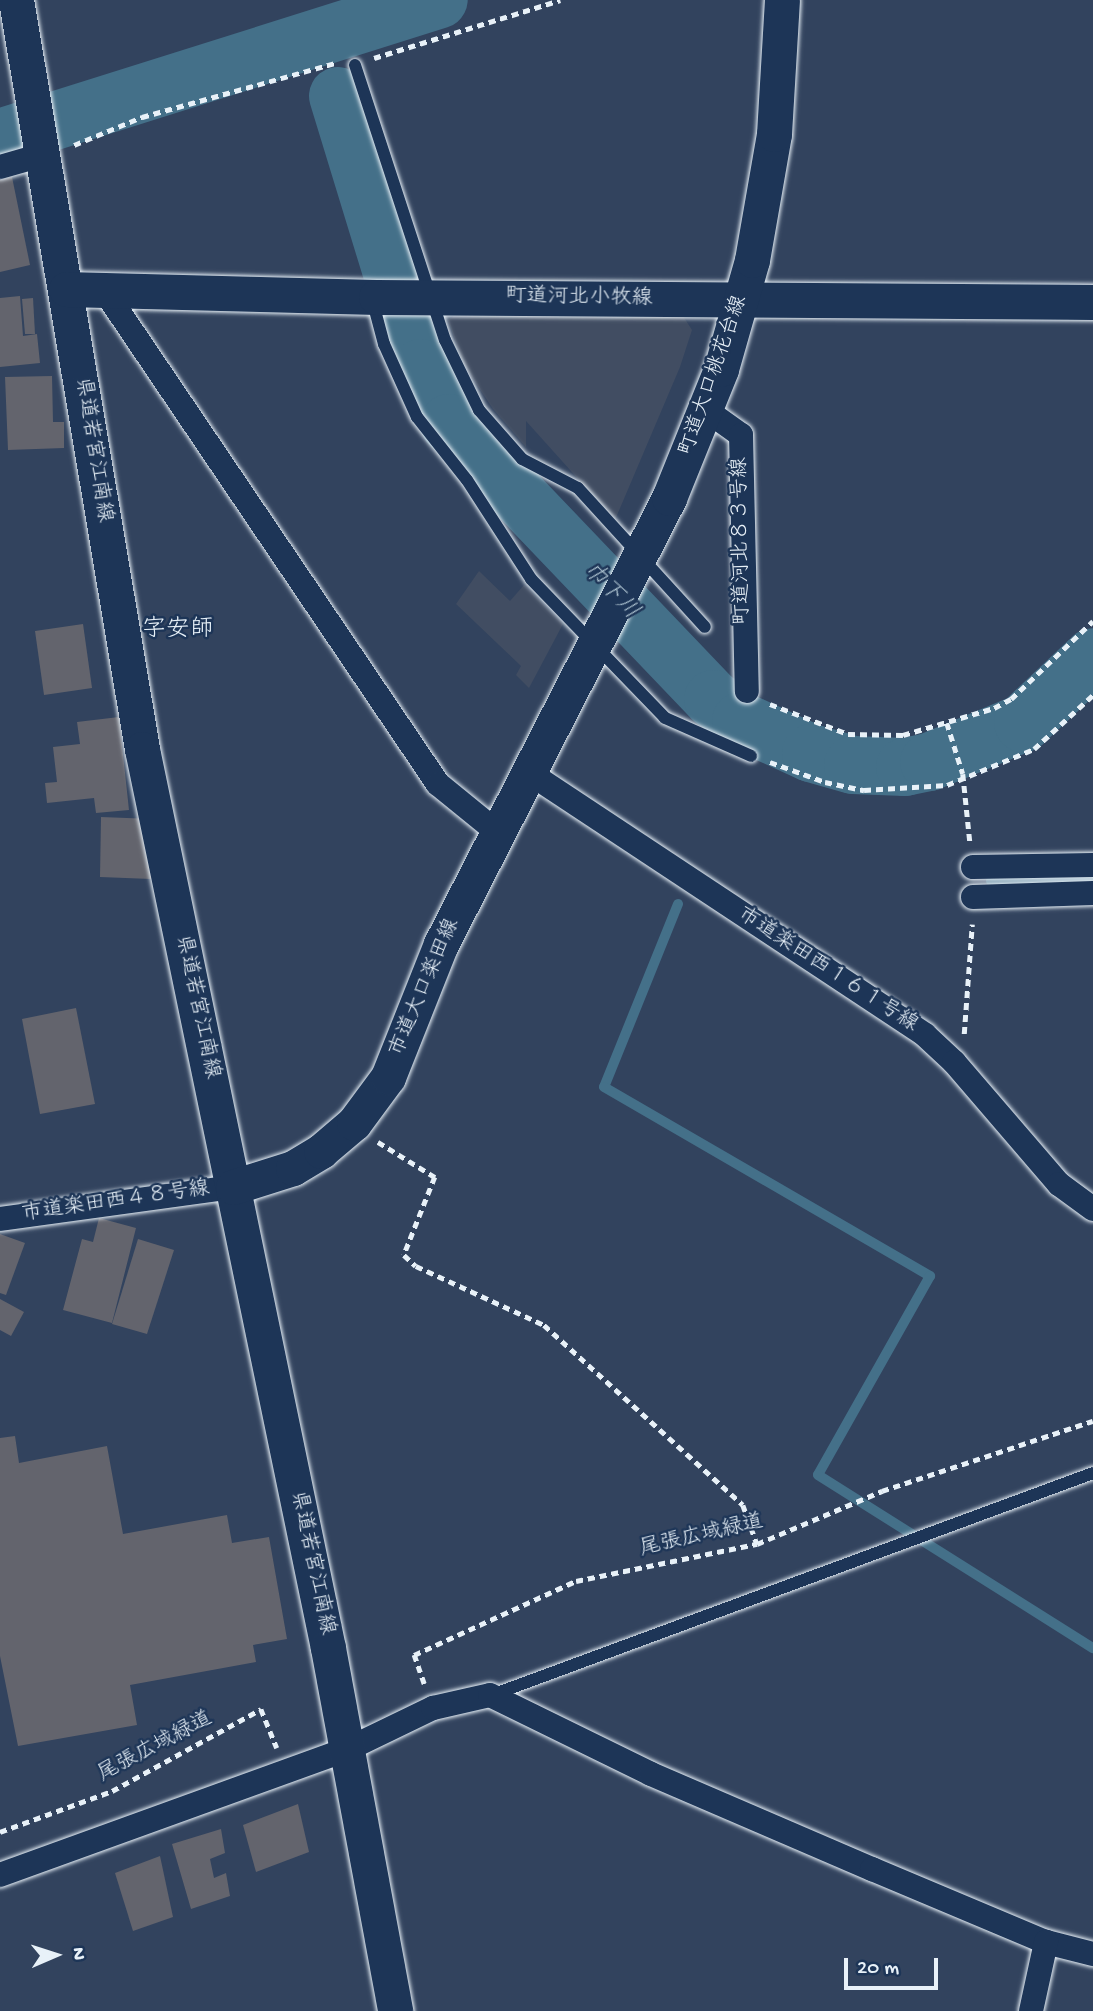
<!DOCTYPE html>
<html>
<head>
<meta charset="utf-8">
<style>
	body { margin:0 }
	#map { position:relative; width:1093px; height:2011px; overflow:hidden; background:#32435e; font-family:"Gochi Hand","Klee One",sans-serif }
	div>[style] { position:absolute }
	[style*='--x'] { left:calc(var(--x)*1px); top:calc(var(--y)*1px); width:calc(var(--w)*1px); rotate:calc(var(--a)*1deg) }
	.built>* { inset:0; background:#414d62 }
	.stream>* { height:10px; margin:-5px; padding:0 5px; transform-origin:5px; border-radius:5px; background:#447089 }
	.river>* { height:58px; margin:-29px; padding:0 29px; transform-origin:29px; border-radius:29px; background:#447089 }
	.building>* { inset:0; background:#63646d }
	.path>* { height:4.5px; margin-top:-2.25px; transform-origin:0; background:repeating-linear-gradient(90deg,#e8f1f8 0 7px,transparent 0 12px) }
	.roads { filter:drop-shadow(0 0 2px #e8f1f8) drop-shadow(0 0 2px #e8f1f8) }
	.lane>* { height:12px; margin:-6px; padding:0 6px; transform-origin:6px; border-radius:6px; background:#1d3557 }
	.street>* { height:24px; margin:-12px; padding:0 12px; transform-origin:12px; border-radius:12px; background:#1d3557 }
	.secondary>* { height:35px; margin:-17.5px; padding:0 17.5px; transform-origin:17.5px; border-radius:17.5px; background:#1d3557 }
	span { translate:-50% -50%; white-space:nowrap; text-align:center; line-height:1.15; -webkit-text-stroke:5px #1d3557; paint-order:stroke }
	.street-label { font-size:21px; color:#e8f1f8 }
	.water-label { font-size:23px; color:#afc4d1; font-style:italic }
	.quarter-label { font-size:24px; color:#e8f1f8 }
	.north { position:absolute; left:21px; top:1920px; width:70px; height:70px; -webkit-text-stroke:5px #1d3557; paint-order:stroke; rotate:87deg; font-size:19px; font-weight:700; line-height:28px; text-align:center; color:#e8f1f8 }
	.north::after { content:''; display:block; margin:auto; width:24px; height:32px; background:#e8f1f8; clip-path:polygon(50% 0,100% 100%,50% 72%,0 100%) }
	.scale { position:absolute; left:844px; top:1958px; width:94px; height:32px; box-sizing:border-box; border:4px solid #e8f1f8; border-top:0; padding-left:9px; font-size:21px; line-height:24px; white-space:nowrap; color:#e8f1f8; -webkit-text-stroke:5px #1d3557; paint-order:stroke }
</style>
</head>
<body>
<div id="map">
	<div class="built">
		<div style="clip-path:polygon(454px 316px,683px 316px,692px 330px,680px 367px,615px 520px,526px 421px,526px 447px,493px 409px,464px 365px,448px 320px)"></div>
		<div style="clip-path:polygon(479px 571px,510px 601px,524px 585px,563px 624px,529px 688px,516px 675px,521px 666px,456px 604px)"></div>
	</div>
	<div class="stream">
		<div style="--x:991;--y:881;--w:102;--a:-1.1"></div>
		<div style="--x:678;--y:904;--w:197;--a:112"></div>
		<div style="--x:604;--y:1087;--w:377;--a:30.1"></div>
		<div style="--x:930;--y:1276;--w:228;--a:119.4"></div>
		<div style="--x:818;--y:1475;--w:325;--a:32.2"></div>
	</div>
	<div class="river">
		<div style="--x:338;--y:96;--w:284;--a:73"></div>
		<div style="--x:421;--y:368;--w:62;--a:63"></div>
		<div style="--x:449;--y:423;--w:382;--a:46.3"></div>
		<div style="--x:713;--y:699;--w:36;--a:38"></div>
		<div style="--x:741;--y:721;--w:77;--a:24.6"></div>
		<div style="--x:811;--y:753;--w:44;--a:15.9"></div>
		<div style="--x:853;--y:765;--w:52;--a:2.2"></div>
		<div style="--x:905;--y:767;--w:25;--a:-12"></div>
		<div style="--x:929;--y:762;--w:102;--a:-22.5"></div>
		<div style="--x:1023;--y:723;--w:96;--a:-43.3"></div>
		<div style="--x:0;--y:138;--w:460;--a:-17.5"></div>
	</div>
	<div class="building">
		<div style="clip-path:polygon(12px 177px,30px 265px,0 272px,0 180px)"></div>
		<div style="clip-path:polygon(20px 296px,23px 336px,37px 334px,40px 363px,0 367px,0 298px)"></div>
		<div style="clip-path:polygon(33px 298px,35px 334px,25px 334px,22px 299px)"></div>
		<div style="clip-path:polygon(52px 376px,53px 422px,64px 422px,64px 448px,8px 450px,5px 377px)"></div>
		<div style="clip-path:polygon(83px 624px,92px 688px,44px 695px,35px 631px)"></div>
		<div style="clip-path:polygon(119px 717px,129px 810px,96px 813px,94px 798px,47px 803px,45px 783px,57px 782px,53px 747px,80px 744px,77px 722px)"></div>
		<div style="clip-path:polygon(101px 817px,153px 819px,151px 879px,100px 877px)"></div>
		<div style="clip-path:polygon(76px 1008px,95px 1104px,40px 1114px,22px 1019px)"></div>
		<div style="clip-path:polygon(99px 1218px,136px 1228px,112px 1323px,63px 1310px,82px 1239px,93px 1242px)"></div>
		<div style="clip-path:polygon(0 1234px,25px 1243px,6px 1295px,0 1293px)"></div>
		<div style="clip-path:polygon(138px 1239px,174px 1250px,147px 1334px,112px 1324px)"></div>
		<div style="clip-path:polygon(0 1299px,24px 1312px,11px 1336px,0 1330px)"></div>
		<div style="clip-path:polygon(15px 1436px,19px 1463px,107px 1446px,123px 1534px,227px 1515px,232px 1543px,269px 1537px,287px 1639px,253px 1645px,256px 1662px,130px 1685px,137px 1725px,18px 1746px,0 1656px,0 1438px)"></div>
		<div style="clip-path:polygon(298px 1804px,309px 1852px,256px 1872px,243px 1825px)"></div>
		<div style="clip-path:polygon(221px 1829px,225px 1853px,210px 1859px,214px 1878px,226px 1873px,230px 1896px,191px 1909px,172px 1844px)"></div>
		<div style="clip-path:polygon(160px 1856px,173px 1917px,133px 1931px,115px 1873px)"></div>
	</div>
	<div class="path">
		<div style="--x:374;--y:58;--w:195;--a:-17.3"></div>
		<div style="--x:74;--y:145;--w:74;--a:-22.4"></div>
		<div style="--x:142;--y:117;--w:200;--a:-15.6"></div>
		<div style="--x:770;--y:704;--w:84;--a:21"></div>
		<div style="--x:848;--y:734;--w:55;--a:1"></div>
		<div style="--x:903;--y:735;--w:95;--a:-16.5"></div>
		<div style="--x:994;--y:708;--w:19;--a:-28"></div>
		<div style="--x:1011;--y:699;--w:113;--a:-43.6"></div>
		<div style="--x:947;--y:723;--w:53;--a:72.6"></div>
		<div style="--x:963;--y:774;--w:68;--a:84.1"></div>
		<div style="--x:770;--y:762;--w:59;--a:20"></div>
		<div style="--x:825;--y:782;--w:40;--a:12"></div>
		<div style="--x:864;--y:790;--w:83;--a:-3.4"></div>
		<div style="--x:947;--y:785;--w:94;--a:-22.5"></div>
		<div style="--x:1034;--y:749;--w:80;--a:-42.5"></div>
		<div style="--x:964;--y:1034;--w:110;--a:-85.8"></div>
		<div style="--x:378;--y:1142;--w:67;--a:31.6"></div>
		<div style="--x:435;--y:1177;--w:84;--a:111.7"></div>
		<div style="--x:404;--y:1255;--w:16;--a:43"></div>
		<div style="--x:416;--y:1266;--w:141;--a:24.7"></div>
		<div style="--x:544;--y:1325;--w:268;--a:42.1"></div>
		<div style="--x:743;--y:1505;--w:41;--a:70.3"></div>
		<div style="--x:424;--y:1684;--w:31;--a:-109"></div>
		<div style="--x:414;--y:1655;--w:178;--a:-24.6"></div>
		<div style="--x:576;--y:1581;--w:185;--a:-11.6"></div>
		<div style="--x:757;--y:1544;--w:136;--a:-23"></div>
		<div style="--x:882;--y:1491;--w:222;--a:-18.4"></div>
		<div style="--x:0;--y:1832;--w:119;--a:-20.1"></div>
		<div style="--x:112;--y:1791;--w:170;--a:-28.8"></div>
		<div style="--x:261;--y:1709;--w:42;--a:67.7"></div>
	</div>
	<div class="roads">
		<div class="lane">
			<div style="--x:355;--y:65;--w:289;--a:71.9"></div>
			<div style="--x:445;--y:340;--w:78;--a:64.1"></div>
			<div style="--x:479;--y:410;--w:65;--a:48.7"></div>
			<div style="--x:522;--y:459;--w:63;--a:27.4"></div>
			<div style="--x:578;--y:488;--w:188;--a:47.6"></div>
			<div style="--x:372;--y:299;--w:47;--a:75.1"></div>
			<div style="--x:384;--y:344;--w:80;--a:65.7"></div>
			<div style="--x:417;--y:417;--w:80;--a:51.6"></div>
			<div style="--x:467;--y:480;--w:118;--a:57.1"></div>
			<div style="--x:531;--y:579;--w:193;--a:46"></div>
			<div style="--x:665;--y:718;--w:94;--a:23.8"></div>
			<div style="--x:492;--y:1695;--w:641;--a:-20.27"></div>
		</div>
		<div class="street">
			<div style="--x:0;--y:167;--w:44;--a:-15.9"></div>
			<div style="--x:104;--y:290;--w:596;--a:55.94"></div>
			<div style="--x:438;--y:784;--w:76;--a:39.1"></div>
			<div style="--x:706;--y:410;--w:43;--a:35.5"></div>
			<div style="--x:741;--y:435;--w:256;--a:88.7"></div>
			<div style="--x:528;--y:772;--w:476;--a:33.5"></div>
			<div style="--x:925;--y:1035;--w:40;--a:43"></div>
			<div style="--x:954;--y:1062;--w:161;--a:49.3"></div>
			<div style="--x:1059;--y:1184;--w:42;--a:36.3"></div>
			<div style="--x:973;--y:867;--w:120;--a:-1"></div>
			<div style="--x:973;--y:897;--w:120;--a:-1.9"></div>
			<div style="--x:0;--y:1219;--w:235;--a:-7.8"></div>
			<div style="--x:0;--y:1875;--w:368;--a:-19.9"></div>
			<div style="--x:346;--y:1750;--w:97;--a:-25.8"></div>
			<div style="--x:433;--y:1708;--w:58;--a:-12.8"></div>
			<div style="--x:490;--y:1695;--w:179;--a:26.1"></div>
			<div style="--x:651;--y:1774;--w:241;--a:23.3"></div>
			<div style="--x:872;--y:1869;--w:189;--a:22.8"></div>
			<div style="--x:1046;--y:1942;--w:49;--a:14.3"></div>
			<div style="--x:1031;--y:2011;--w:71;--a:-77.7"></div>
		</div>
		<div class="secondary">
			<div style="--x:16;--y:0;--w:760;--a:80.45"></div>
			<div style="--x:142;--y:749;--w:918;--a:78.31"></div>
			<div style="--x:328;--y:1648;--w:369;--a:79.5"></div>
			<div style="--x:66;--y:289;--w:310;--a:1.5"></div>
			<div style="--x:376;--y:297;--w:717;--a:0.4"></div>
			<div style="--x:233;--y:1187;--w:63;--a:-17.6"></div>
			<div style="--x:293;--y:1168;--w:33;--a:-31"></div>
			<div style="--x:321;--y:1151;--w:43;--a:-40.3"></div>
			<div style="--x:354;--y:1123;--w:57;--a:-53.5"></div>
			<div style="--x:388;--y:1077;--w:143;--a:-68.3"></div>
			<div style="--x:441;--y:944;--w:501;--a:-62.92"></div>
			<div style="--x:669;--y:498;--w:139;--a:-68"></div>
			<div style="--x:721;--y:369;--w:113;--a:-74.1"></div>
			<div style="--x:752;--y:260;--w:128;--a:-80.1"></div>
			<div style="--x:774;--y:134;--w:134;--a:-86.6"></div>
		</div>
	</div>
	<div class="street-label">
		<span style="left:579px;top:299px;rotate:1deg">町道河北小牧線</span>
		<span style="left:715px;top:376px;rotate:-71deg">町道大口桃花台線</span>
		<span style="left:92px;top:450px;rotate:81deg">県道若宮江南線</span>
		<span style="left:743px;top:541px;rotate:-91deg">町道河北８３号線</span>
		<span style="left:827px;top:971px;rotate:33deg">市道楽田西１６１号線</span>
		<span style="left:426px;top:988px;rotate:-67deg">市道大口楽田線</span>
		<span style="left:196px;top:1007px;rotate:78deg">県道若宮江南線</span>
		<span style="left:116px;top:1203px;rotate:-8deg">市道楽田西４８号線</span>
		<span style="left:702px;top:1537px;rotate:-13deg">尾張広域緑道</span>
		<span style="left:311px;top:1563px;rotate:78deg">県道若宮江南線</span>
		<span style="left:156px;top:1748px;rotate:-28deg">尾張広域緑道</span>
	</div>
	<div class="water-label">
		<span style="left:610px;top:592px;rotate:46deg">巾下川</span>
	</div>
	<div class="quarter-label">
		<span style="left:178px;top:631px">字安師</span>
	</div>
	<div class="north">N</div>
	<div class="scale">20 m</div>
</div>
</body>
</html>
